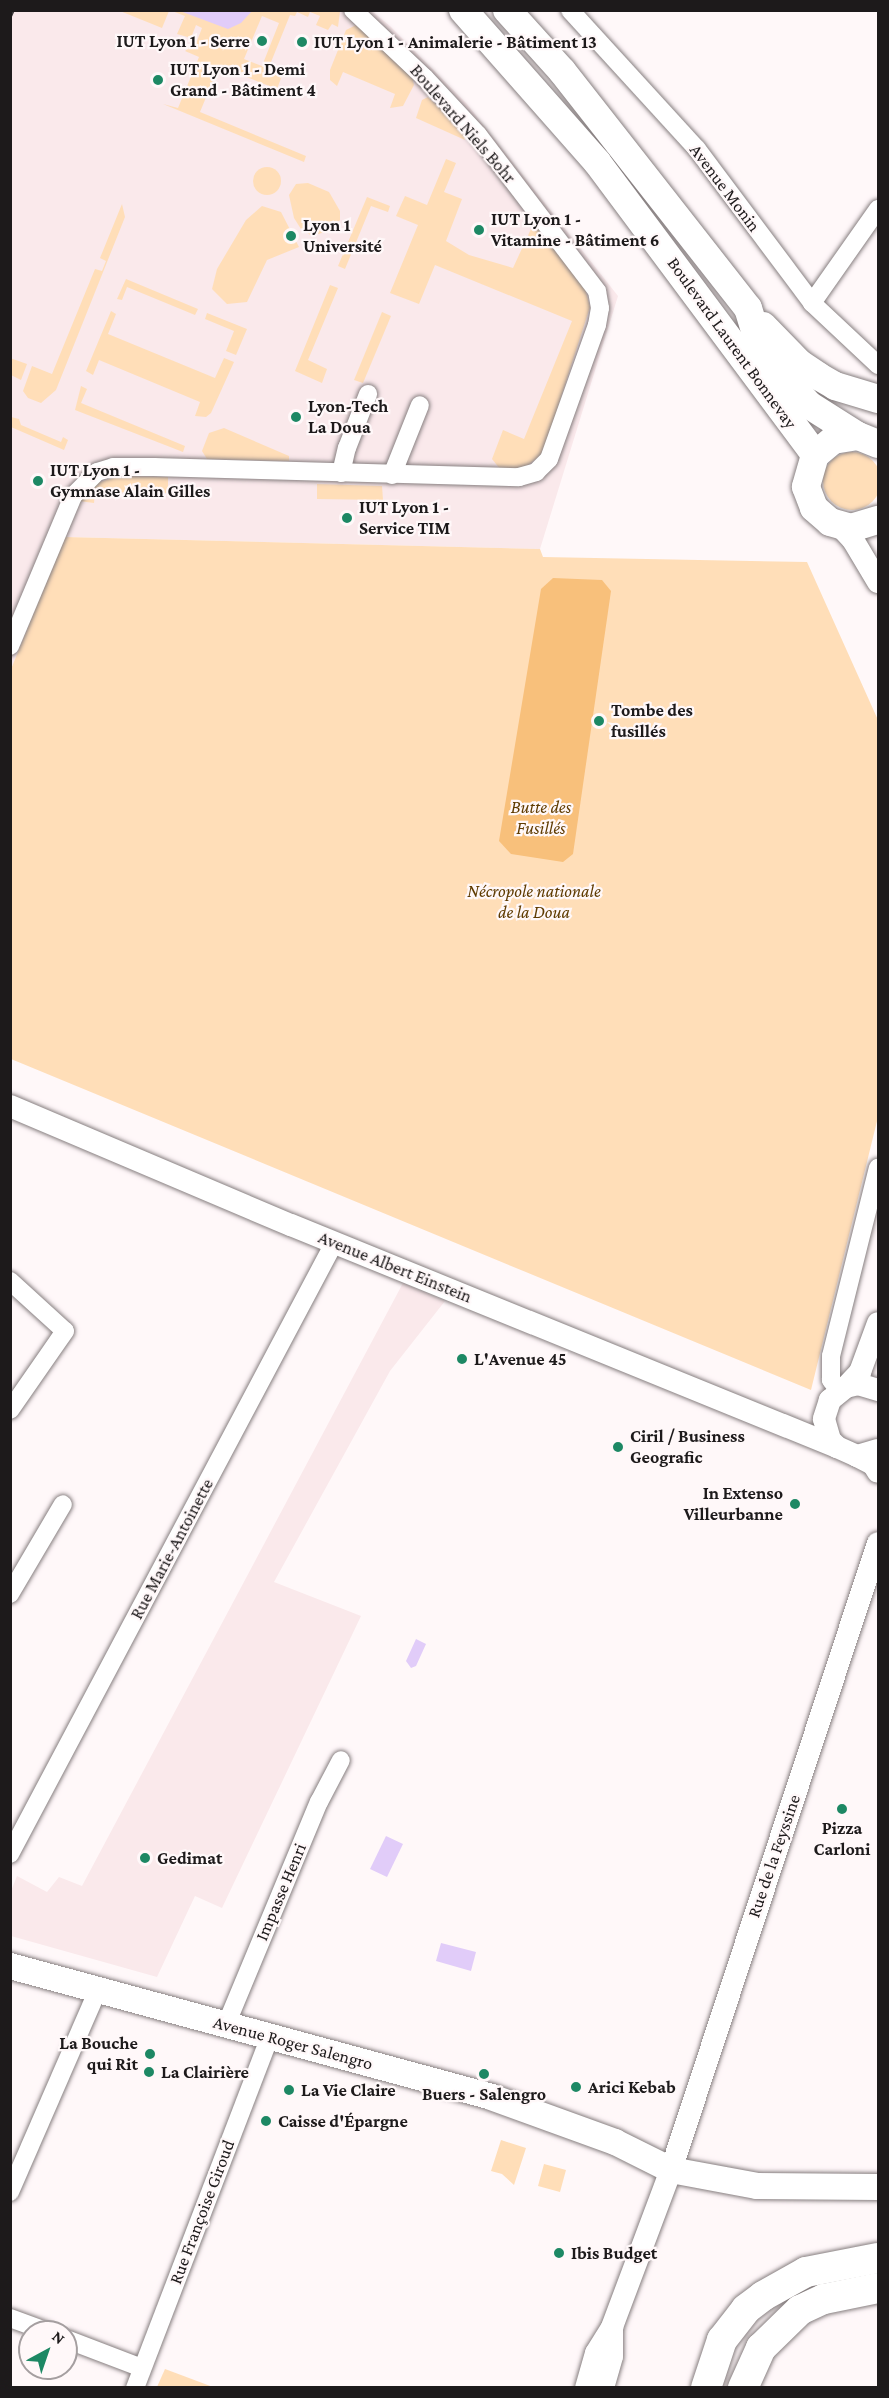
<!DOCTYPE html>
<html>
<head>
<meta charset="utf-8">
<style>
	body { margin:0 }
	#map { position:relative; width:889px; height:2398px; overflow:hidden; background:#fff8f9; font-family:"Crimson Pro",serif }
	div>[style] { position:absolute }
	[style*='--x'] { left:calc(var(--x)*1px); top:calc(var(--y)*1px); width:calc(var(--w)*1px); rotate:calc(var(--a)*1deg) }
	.built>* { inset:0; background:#fae9eb }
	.green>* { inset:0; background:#ffdeb8 }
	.round { border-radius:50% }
	.forest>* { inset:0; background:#f8c07b }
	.water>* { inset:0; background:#e1ccf9 }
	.roads { filter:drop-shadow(0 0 2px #877f80) drop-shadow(0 0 2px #877f80) }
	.minor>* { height:18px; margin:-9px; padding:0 9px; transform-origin:9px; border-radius:9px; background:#fff }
	.tertiary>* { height:22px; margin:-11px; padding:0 11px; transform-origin:11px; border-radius:11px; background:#fff }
	.secondary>* { height:26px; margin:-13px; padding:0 13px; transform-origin:13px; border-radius:13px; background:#fff }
	.primary>* { height:28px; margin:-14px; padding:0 14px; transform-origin:14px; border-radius:14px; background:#fff }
	.trunk>* { height:30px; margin:-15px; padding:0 15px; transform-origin:15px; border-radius:15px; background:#fff }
	.tram>* { height:1.5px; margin:-0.75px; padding:0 0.75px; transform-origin:0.75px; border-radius:0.75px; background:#3a3738 }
	.dots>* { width:16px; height:16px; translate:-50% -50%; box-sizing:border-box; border:3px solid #fff8f9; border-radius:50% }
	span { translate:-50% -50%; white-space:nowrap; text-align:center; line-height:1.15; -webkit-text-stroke:4.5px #fff8f9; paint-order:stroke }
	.poi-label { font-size:18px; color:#1d1a1b; font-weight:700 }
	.right { translate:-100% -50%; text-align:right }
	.left { translate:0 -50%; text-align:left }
	.street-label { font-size:18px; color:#1d1a1b }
	.park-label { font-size:18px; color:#5f3b00; font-style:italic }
	.frame { position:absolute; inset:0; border:12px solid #1d1a1b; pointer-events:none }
	.north { position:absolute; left:18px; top:2320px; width:60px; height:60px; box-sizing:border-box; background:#fff8f9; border:2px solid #a59fa0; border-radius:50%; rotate:40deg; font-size:16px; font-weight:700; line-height:24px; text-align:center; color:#1d1a1b }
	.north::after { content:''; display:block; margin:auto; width:21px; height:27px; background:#1d8864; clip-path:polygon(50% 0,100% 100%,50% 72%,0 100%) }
</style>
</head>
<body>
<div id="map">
	<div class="built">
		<div style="clip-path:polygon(11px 11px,372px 11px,391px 27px,467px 104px,618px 296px,540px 549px,66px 537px,11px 669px)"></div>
		<div style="clip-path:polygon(403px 1283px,445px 1301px,390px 1371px,274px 1582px,361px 1616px,222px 1908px,195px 1896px,157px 1977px,11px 1936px,11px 1891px,17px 1876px,47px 1892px,59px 1877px,82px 1886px)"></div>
	</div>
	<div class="green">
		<div style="clip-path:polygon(120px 11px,169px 11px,162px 28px)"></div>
		<div style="clip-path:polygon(evenodd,172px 11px,340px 11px,338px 27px,332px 24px,328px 30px,316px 25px,320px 16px,310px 12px,308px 17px,297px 12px,295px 16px,290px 15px,269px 67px,283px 73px,277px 89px,219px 66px,200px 112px,306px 156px,304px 162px,163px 104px,178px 108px,199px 57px,185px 51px,197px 41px,202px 28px,196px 25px,191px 38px,177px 34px,185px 16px,172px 11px,262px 16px,279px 23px,262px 66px,244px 59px,262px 16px)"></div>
		<div style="clip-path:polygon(356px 25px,412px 76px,414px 85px,403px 106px,390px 108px,395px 94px,343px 72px,337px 86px,330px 80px,330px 70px,346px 30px)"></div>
		<div style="clip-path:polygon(428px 97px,464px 131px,465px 140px,416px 118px,422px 100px)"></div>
		<div style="clip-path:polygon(446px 159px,456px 163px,444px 192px,462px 199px,446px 241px,469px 255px,513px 268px,536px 218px,584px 285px,590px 307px,543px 453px,522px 470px,500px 469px,492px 459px,503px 430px,524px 439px,572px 321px,435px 265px,419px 304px,390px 293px,418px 225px,396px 216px,405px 196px,427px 205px)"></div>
		<div class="round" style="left:253px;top:167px;width:28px;height:28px"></div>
		<div style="clip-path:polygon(308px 183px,329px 192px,340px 211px,340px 220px,331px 230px,312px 236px,301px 229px,294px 218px,289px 195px,296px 184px)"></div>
		<div style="clip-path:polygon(367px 197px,390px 206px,388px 212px,371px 206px,345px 269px,338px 266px)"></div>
		<div style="clip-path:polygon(122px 204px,125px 217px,56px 390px,41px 403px,28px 398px,23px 391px,32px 366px,52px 374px,95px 269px,102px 271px,106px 261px,100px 258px)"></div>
		<div style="clip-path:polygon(262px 206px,281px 212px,299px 247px,267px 260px,247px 302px,227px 304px,212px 289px,217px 269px,246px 220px)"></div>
		<div style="clip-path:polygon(126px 279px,198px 309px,195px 315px,127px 287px,122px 300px,117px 299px)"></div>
		<div style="clip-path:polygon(330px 285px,338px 288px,308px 360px,327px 369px,322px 383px,295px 371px)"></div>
		<div style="clip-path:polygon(111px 311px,116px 314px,108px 334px,215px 378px,224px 358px,234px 362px,211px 413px,206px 417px,195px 416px,200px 402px,99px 360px,93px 375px,86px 371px)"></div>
		<div style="clip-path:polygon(382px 312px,391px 316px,363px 383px,354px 380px)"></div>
		<div style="clip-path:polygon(207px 313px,247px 329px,236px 355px,226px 351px,234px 331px,205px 319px)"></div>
		<div style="clip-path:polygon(10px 358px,27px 364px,21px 380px,11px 375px)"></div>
		<div style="clip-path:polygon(81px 386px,87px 389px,81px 403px,185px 446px,183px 452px,75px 410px)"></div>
		<div style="clip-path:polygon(11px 417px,19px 419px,21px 425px,61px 442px,63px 437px,68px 440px,64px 450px,11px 427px)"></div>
		<div style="clip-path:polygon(224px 428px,289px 456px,289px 461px,207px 459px,202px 451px,209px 433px)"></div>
		<div class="round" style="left:823px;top:452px;width:58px;height:58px"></div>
		<div style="clip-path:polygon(119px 476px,168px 477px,168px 493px,95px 492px,94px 503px,79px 501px,94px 484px)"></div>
		<div style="clip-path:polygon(317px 484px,382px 486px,383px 500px,317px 499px)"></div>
		<div style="clip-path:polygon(65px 537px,540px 549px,543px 557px,807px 562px,878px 720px,878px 1117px,811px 1390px,11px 1059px,11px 669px)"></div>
		<div style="clip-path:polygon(501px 2140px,526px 2148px,514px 2185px,502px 2174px,491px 2171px)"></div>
		<div style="clip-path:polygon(544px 2164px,566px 2170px,560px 2192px,538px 2186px)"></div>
		<div style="clip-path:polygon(165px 2369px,213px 2387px,157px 2387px)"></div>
	</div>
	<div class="forest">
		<div style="clip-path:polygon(553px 578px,602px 580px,611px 591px,573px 854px,563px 862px,511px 854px,499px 841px,541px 589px)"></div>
	</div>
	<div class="water">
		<div style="clip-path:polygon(180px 11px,252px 11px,241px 23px,228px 29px)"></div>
		<div style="clip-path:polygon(416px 1639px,426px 1644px,416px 1666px,411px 1668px,406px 1661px)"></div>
		<div style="clip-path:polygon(386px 1836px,403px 1844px,387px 1877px,370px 1869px)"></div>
		<div style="clip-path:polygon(441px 1943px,476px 1952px,471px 1971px,436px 1961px)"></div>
	</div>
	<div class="roads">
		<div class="minor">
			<div style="--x:570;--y:10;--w:188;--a:47.6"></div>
			<div style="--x:697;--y:149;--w:192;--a:53.2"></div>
			<div style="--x:812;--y:303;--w:91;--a:43.2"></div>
			<div style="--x:812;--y:303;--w:115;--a:-54.9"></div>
			<div style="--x:341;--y:473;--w:26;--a:-77"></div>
			<div style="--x:347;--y:448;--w:58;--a:-68.7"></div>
			<div style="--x:392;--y:475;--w:75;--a:-68.2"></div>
			<div style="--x:10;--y:646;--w:163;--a:-67.2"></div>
			<div style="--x:73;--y:496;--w:34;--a:-45"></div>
			<div style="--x:97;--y:472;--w:17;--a:-17"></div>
			<div style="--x:113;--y:467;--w:41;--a:0"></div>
			<div style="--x:154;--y:467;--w:365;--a:1.6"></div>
			<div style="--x:519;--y:477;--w:18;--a:-16"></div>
			<div style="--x:536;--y:472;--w:18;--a:-45"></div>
			<div style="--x:549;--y:459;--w:142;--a:-70.3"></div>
			<div style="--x:597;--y:325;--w:17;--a:-80"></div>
			<div style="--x:600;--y:308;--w:17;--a:-100"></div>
			<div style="--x:597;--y:291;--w:196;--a:-127.3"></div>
			<div style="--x:478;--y:135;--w:78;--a:-132.9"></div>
			<div style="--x:425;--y:78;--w:99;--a:-136.6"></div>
			<div style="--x:10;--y:1281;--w:74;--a:42.3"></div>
			<div style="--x:65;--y:1331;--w:96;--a:124.8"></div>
			<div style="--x:839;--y:1391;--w:14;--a:-126"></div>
			<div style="--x:831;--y:1380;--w:24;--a:-90"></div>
			<div style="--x:831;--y:1356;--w:194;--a:-76"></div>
			<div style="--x:10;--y:1594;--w:104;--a:-59.5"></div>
			<div style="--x:10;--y:1854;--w:692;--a:-62.06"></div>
			<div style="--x:226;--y:2025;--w:242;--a:-67.4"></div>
			<div style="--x:319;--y:1802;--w:47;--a:-62.4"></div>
			<div style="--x:10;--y:2192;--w:220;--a:-66.5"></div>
			<div style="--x:10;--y:2318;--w:40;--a:20.2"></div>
			<div style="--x:66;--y:2339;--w:81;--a:20.9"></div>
			<div style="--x:135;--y:2388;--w:376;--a:-69"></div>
		</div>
		<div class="tertiary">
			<div style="--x:840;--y:526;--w:19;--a:47"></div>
			<div style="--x:853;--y:540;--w:49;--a:59.2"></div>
			<div style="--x:10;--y:1106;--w:305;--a:23"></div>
			<div style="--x:291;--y:1225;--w:589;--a:22.13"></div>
			<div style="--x:846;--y:1387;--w:21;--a:-47"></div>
			<div style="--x:860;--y:1372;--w:52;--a:-69.8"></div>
			<div style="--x:878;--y:1390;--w:21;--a:-163"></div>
			<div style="--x:858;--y:1384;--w:12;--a:166"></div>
			<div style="--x:846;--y:1387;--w:21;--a:141"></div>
			<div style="--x:830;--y:1400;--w:20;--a:108"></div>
			<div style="--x:824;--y:1419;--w:22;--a:74"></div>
			<div style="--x:830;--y:1440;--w:10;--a:45"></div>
			<div style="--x:837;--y:1447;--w:22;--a:24"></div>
			<div style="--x:857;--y:1456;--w:22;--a:-16"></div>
			<div style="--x:857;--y:1456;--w:18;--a:27"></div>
			<div style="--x:873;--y:1464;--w:9;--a:58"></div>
			<div style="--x:586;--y:2388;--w:36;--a:-74"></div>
			<div style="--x:596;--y:2353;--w:31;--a:-58"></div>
			<div style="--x:612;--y:2327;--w:168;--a:-69.4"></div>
			<div style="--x:671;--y:2170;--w:660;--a:-71.73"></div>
			<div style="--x:603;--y:2388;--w:33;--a:-74"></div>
			<div style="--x:612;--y:2356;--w:28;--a:-90"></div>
		</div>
		<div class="secondary">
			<div style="--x:10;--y:1966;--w:499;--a:15.2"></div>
			<div style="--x:491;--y:2097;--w:132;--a:19.9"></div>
			<div style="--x:615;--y:2142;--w:63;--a:26.6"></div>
			<div style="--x:671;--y:2170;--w:87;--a:10.5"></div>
			<div style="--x:757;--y:2186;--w:121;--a:0.5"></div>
		</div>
		<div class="primary">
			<div style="--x:463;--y:10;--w:203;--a:48.6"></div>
			<div style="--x:597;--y:162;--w:365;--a:53.3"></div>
			<div style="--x:507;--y:10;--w:82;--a:48"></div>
			<div style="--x:562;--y:71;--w:301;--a:51.9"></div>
			<div style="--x:748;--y:308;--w:34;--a:73"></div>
			<div style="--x:758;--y:340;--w:31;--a:59"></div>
			<div style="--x:774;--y:367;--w:52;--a:47.4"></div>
			<div style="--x:809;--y:405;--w:58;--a:32.3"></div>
			<div style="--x:763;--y:326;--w:52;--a:45.8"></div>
			<div style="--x:799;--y:363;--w:23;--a:34"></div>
			<div style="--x:818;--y:376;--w:20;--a:30"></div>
			<div style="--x:835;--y:386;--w:45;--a:16.8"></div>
			<div style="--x:878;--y:444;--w:22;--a:-158"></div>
			<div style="--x:858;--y:436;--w:25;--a:171"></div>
			<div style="--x:833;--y:440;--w:23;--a:140"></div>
			<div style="--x:815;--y:455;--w:33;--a:106"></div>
			<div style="--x:806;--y:487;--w:22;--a:69"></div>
			<div style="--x:814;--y:508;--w:21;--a:41"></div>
			<div style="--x:830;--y:522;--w:22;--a:16"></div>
			<div style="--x:851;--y:528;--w:28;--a:-17"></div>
		</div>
		<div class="trunk">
			<div style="--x:706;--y:2388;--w:51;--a:-71.6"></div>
			<div style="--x:722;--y:2340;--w:39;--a:-52"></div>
			<div style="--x:746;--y:2309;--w:21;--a:-37"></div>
			<div style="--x:763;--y:2296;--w:49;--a:-29.2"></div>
			<div style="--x:806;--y:2272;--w:73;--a:-11"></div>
			<div style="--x:743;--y:2388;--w:44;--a:-65.8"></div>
			<div style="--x:761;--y:2348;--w:54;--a:-44.3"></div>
			<div style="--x:800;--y:2310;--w:26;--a:-25"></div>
			<div style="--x:824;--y:2299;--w:55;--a:-11.5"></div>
		</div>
	</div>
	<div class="tram">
		<div style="--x:10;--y:19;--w:10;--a:-66"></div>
	</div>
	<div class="dots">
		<div style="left:262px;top:41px;background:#1d8864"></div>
		<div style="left:302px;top:42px;background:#1d8864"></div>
		<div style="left:158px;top:80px;background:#1d8864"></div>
		<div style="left:479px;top:230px;background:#1d8864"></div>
		<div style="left:291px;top:236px;background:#1d8864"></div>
		<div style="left:296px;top:417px;background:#1d8864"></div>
		<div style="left:38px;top:481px;background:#1d8864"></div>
		<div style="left:347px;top:518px;background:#1d8864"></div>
		<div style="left:599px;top:721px;background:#1d8864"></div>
		<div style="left:462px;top:1359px;background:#1d8864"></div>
		<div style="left:618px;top:1447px;background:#1d8864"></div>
		<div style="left:795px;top:1504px;background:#1d8864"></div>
		<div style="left:842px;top:1809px;background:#1d8864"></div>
		<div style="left:145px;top:1858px;background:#1d8864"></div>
		<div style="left:150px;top:2054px;background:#1d8864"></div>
		<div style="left:149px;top:2072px;background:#1d8864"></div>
		<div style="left:484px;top:2074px;background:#1d8864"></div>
		<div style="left:576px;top:2087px;background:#1d8864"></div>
		<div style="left:289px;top:2090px;background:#1d8864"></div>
		<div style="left:266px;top:2121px;background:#1d8864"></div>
		<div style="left:559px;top:2253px;background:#1d8864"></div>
	</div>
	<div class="poi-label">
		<span class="right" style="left:250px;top:41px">IUT Lyon 1 - Serre</span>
		<span class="left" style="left:314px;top:42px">IUT Lyon 1 - Animalerie - Bâtiment 13</span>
		<span class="left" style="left:170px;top:80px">IUT Lyon 1 - Demi<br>Grand - Bâtiment 4</span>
		<span class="left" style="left:491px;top:230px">IUT Lyon 1 -<br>Vitamine - Bâtiment 6</span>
		<span class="left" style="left:303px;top:236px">Lyon 1<br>Université</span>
		<span class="left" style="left:308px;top:417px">Lyon-Tech<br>La Doua</span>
		<span class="left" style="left:50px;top:481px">IUT Lyon 1 -<br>Gymnase Alain Gilles</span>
		<span class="left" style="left:359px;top:518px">IUT Lyon 1 -<br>Service TIM</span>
		<span class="left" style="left:611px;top:721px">Tombe des<br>fusillés</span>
		<span class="left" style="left:474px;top:1359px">L'Avenue 45</span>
		<span class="left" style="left:630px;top:1447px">Ciril / Business<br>Geografic</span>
		<span class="right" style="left:783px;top:1504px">In Extenso<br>Villeurbanne</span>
		<span style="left:842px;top:1839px">Pizza<br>Carloni</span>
		<span class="left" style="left:157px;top:1858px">Gedimat</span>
		<span class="right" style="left:138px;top:2054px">La Bouche<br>qui Rit</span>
		<span class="left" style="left:161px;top:2072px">La Clairière</span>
		<span class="left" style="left:588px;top:2087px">Arici Kebab</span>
		<span class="left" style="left:301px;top:2090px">La Vie Claire</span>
		<span style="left:484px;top:2094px">Buers - Salengro</span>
		<span class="left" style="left:278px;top:2121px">Caisse d'Épargne</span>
		<span class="left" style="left:571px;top:2253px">Ibis Budget</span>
	</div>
	<div class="street-label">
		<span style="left:463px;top:124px;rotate:49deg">Boulevard Niels Bohr</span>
		<span style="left:725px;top:188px;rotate:53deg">Avenue Monin</span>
		<span style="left:732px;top:343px;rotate:54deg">Boulevard Laurent Bonnevay</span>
		<span style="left:395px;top:1267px;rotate:22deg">Avenue Albert Einstein</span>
		<span style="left:172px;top:1549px;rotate:-62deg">Rue Marie-Antoinette</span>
		<span style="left:774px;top:1856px;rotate:-71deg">Rue de la Feyssine</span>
		<span style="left:281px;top:1892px;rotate:-67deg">Impasse Henri</span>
		<span style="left:293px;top:2043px;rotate:15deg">Avenue Roger Salengro</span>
		<span style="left:202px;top:2212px;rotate:-69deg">Rue Françoise Giroud</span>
	</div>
	<div class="park-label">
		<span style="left:541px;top:818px">Butte des<br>Fusillés</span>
		<span style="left:534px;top:902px">Nécropole nationale<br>de la Doua</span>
	</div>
	<div class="frame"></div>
	<div class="north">N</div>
</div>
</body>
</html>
